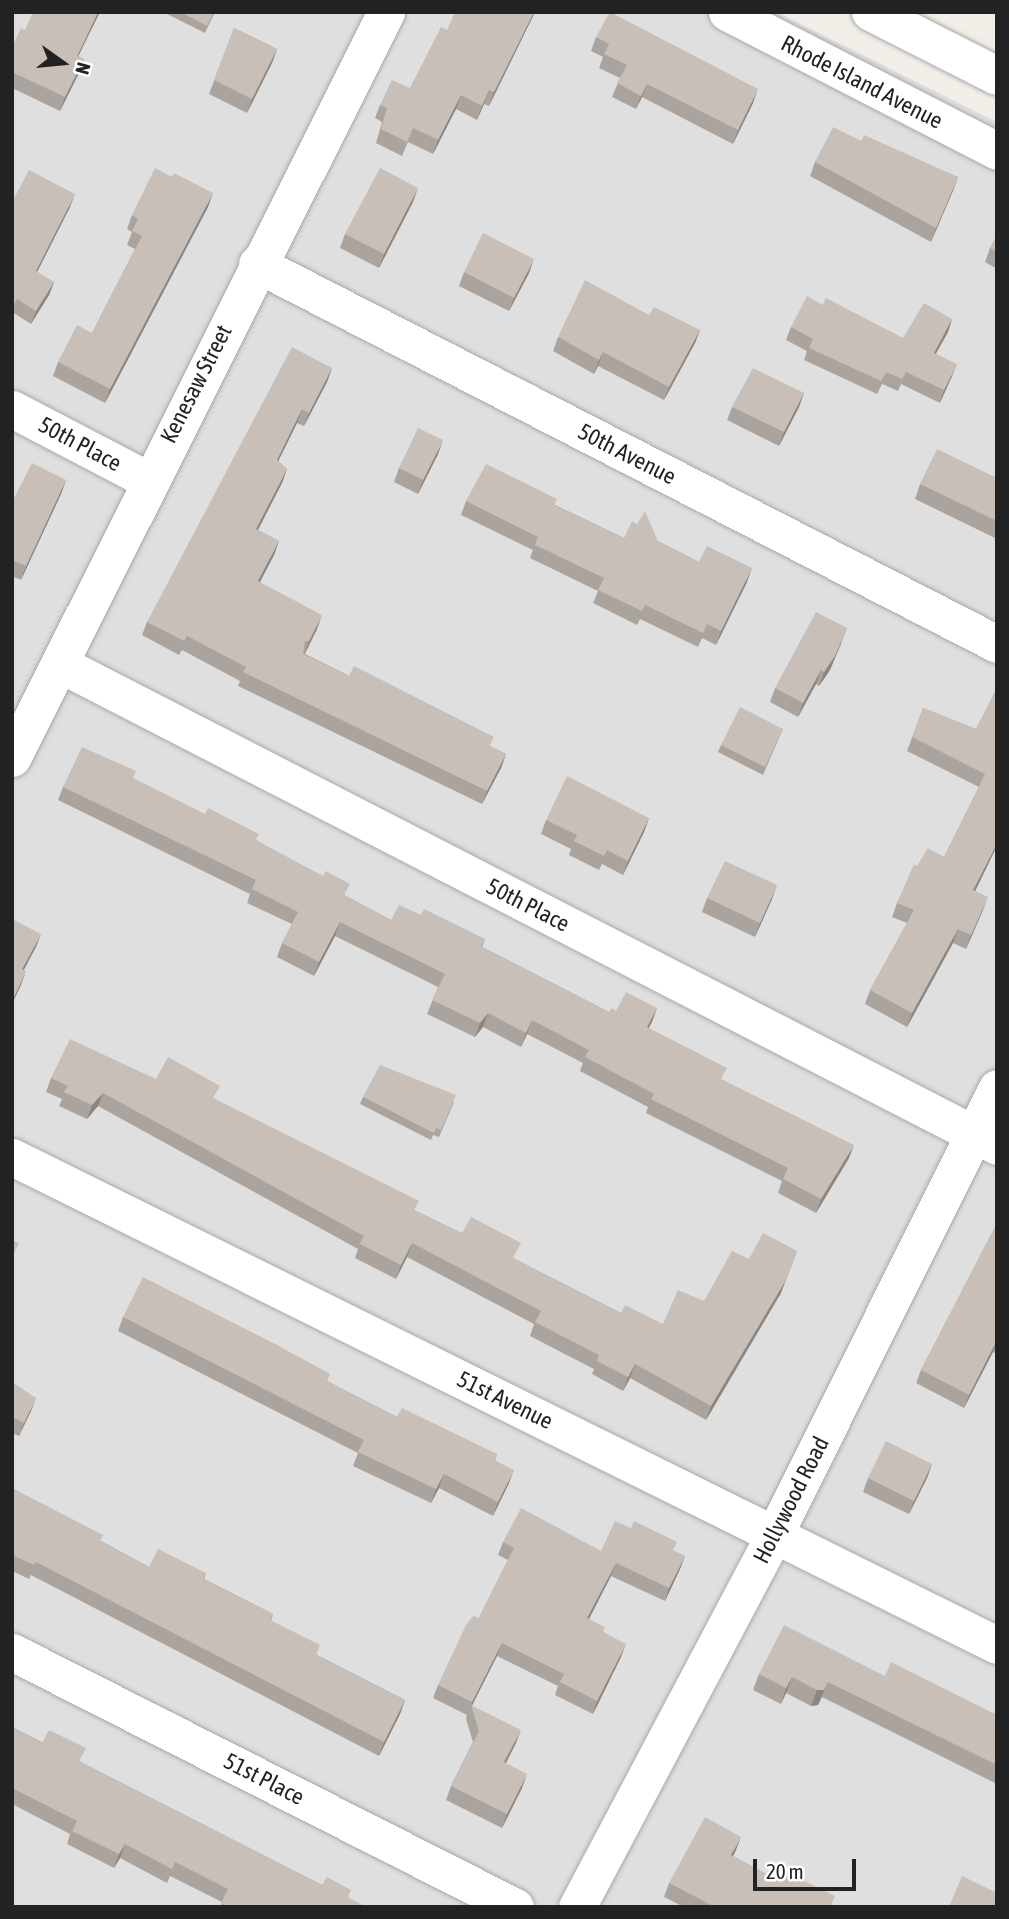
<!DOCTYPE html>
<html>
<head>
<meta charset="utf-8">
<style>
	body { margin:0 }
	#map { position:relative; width:1009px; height:1919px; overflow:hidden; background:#f2efe9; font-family:"Asap Condensed",sans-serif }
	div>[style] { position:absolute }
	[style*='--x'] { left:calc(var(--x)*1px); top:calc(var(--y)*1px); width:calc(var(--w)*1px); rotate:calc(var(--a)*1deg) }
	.residential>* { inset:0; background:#e0dfdf }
	.roads { filter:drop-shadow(0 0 2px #a9a9a9) drop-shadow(0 0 2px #a9a9a9) }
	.minor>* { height:37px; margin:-18.5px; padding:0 18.5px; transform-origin:18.5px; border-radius:18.5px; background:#fff }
	.tertiary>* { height:38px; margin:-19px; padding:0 19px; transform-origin:19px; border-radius:19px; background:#fff }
	.wall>* { inset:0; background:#aba49e }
	.shaded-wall>* { inset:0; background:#8b8681 }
	.building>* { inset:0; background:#c7bfb8 }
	span { translate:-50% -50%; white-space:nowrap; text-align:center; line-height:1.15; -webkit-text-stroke:7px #fff; paint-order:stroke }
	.street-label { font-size:23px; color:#222 }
	.frame { position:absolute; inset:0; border:14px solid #222; pointer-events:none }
	.north { position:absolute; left:28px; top:28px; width:70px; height:70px; -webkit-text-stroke:5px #fff; paint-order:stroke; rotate:105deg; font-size:19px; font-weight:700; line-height:28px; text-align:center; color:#222 }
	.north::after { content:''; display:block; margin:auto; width:24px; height:32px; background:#222; clip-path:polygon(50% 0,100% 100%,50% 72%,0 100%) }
	.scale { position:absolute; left:753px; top:1859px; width:103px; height:32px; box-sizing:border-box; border:4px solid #222; border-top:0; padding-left:9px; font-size:21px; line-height:24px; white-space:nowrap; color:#222; -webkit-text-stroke:5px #fff; paint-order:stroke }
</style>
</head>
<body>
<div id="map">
	<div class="residential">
		<div style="clip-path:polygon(12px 12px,776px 12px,997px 122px,997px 1907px,12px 1907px)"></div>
	</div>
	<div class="roads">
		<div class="minor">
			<div style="--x:727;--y:12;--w:304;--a:27.2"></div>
			<div style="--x:257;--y:264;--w:832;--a:27.18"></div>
			<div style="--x:12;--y:409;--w:153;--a:27.6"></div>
			<div style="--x:60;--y:664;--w:1054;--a:27.22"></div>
			<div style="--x:12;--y:758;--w:835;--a:-63.37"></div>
			<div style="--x:12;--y:1157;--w:1099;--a:26.36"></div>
			<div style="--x:12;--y:1652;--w:564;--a:26.88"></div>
			<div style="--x:577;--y:1907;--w:423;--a:-62.1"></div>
			<div style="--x:775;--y:1533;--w:497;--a:-63.5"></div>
		</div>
		<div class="tertiary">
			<div style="--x:871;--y:12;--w:141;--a:26.9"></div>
		</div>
	</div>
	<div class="wall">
		<div style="clip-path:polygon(163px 12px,215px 12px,205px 33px)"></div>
		<div style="clip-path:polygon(535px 12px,489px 106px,484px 104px,477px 120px,456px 109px,433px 154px,408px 142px,402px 156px,376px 143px,382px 122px,375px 118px,380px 105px,410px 88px,447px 30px)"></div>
		<div style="clip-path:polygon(234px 28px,277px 49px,272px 63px,247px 113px,209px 94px)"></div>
		<div style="clip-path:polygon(596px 37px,753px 103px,733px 144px,642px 97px,636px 109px,612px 97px,620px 78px,599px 68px,603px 57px,591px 51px)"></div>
		<div style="clip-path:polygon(12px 47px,78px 56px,84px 59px,79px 73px,60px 111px,12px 88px)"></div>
		<div style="clip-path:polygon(861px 141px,958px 177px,931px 242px,810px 176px,815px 162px)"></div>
		<div style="clip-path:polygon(12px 202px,70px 207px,37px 272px,54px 282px,49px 295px,31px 324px,12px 312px)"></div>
		<div style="clip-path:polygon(413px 202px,379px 268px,340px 248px,345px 234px)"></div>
		<div style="clip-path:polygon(208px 207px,105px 403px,53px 376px,58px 362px,92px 333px,135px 249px,127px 245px,132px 232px,127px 229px,132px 215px)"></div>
		<div style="clip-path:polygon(997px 235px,997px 269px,985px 262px,990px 248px)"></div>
		<div style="clip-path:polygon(464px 272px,529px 273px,509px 311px,459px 286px)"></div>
		<div style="clip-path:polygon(823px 305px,903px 338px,952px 319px,948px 332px,936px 354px,952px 376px,940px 403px,901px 384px,898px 391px,882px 384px,877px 394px,804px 360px,807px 351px,786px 340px,791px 327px)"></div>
		<div style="clip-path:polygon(649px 315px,700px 330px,695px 343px,664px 400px,598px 366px,594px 374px,553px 351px,558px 337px)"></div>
		<div style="clip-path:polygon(332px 368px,327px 382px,304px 426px,297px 423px,278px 461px,287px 469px,282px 483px,258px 530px,279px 541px,274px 555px,260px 582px,317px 629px,305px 654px,506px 754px,501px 768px,482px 804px,238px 686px,240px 681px,182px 650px,179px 655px,142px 635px,147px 622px)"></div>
		<div style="clip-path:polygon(804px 393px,799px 407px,779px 446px,727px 420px,732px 407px)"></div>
		<div style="clip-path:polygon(438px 454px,418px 494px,394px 482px,399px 468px)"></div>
		<div style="clip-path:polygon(997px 478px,997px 539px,915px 499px,920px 484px)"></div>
		<div style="clip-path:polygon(66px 480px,61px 494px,21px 580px,12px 576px,12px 502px)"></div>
		<div style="clip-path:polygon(466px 501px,555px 505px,624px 538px,658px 541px,699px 562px,747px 582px,716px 645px,702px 638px,698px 647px,640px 619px,637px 625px,593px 603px,598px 591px,530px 558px,533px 550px,461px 515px)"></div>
		<div style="clip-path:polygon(842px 642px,830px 670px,819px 686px,816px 684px,798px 717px,770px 702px,775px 688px)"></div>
		<div style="clip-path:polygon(997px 688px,975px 891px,983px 910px,966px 949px,953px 943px,907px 1027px,865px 1004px,870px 990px,907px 923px,892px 917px,897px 903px,917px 866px,944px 857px,979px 787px,907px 751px,923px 708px,976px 729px)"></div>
		<div style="clip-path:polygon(783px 729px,763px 775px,718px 752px,721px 745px)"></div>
		<div style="clip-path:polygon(134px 779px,257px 841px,346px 896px,391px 920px,421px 915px,485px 939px,482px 947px,609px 1012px,616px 1011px,657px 1008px,649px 1028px,722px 1080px,849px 1158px,816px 1213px,778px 1193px,782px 1181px,646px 1113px,648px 1107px,580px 1071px,583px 1063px,527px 1034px,521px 1047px,483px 1027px,475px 1037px,427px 1014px,438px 987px,335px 936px,314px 976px,277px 957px,282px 943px,292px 924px,247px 903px,250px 894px,58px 800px,63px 787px)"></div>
		<div style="clip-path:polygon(649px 818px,644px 832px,623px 875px,602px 864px,599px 870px,569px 855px,571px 849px,541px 834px,546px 820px)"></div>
		<div style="clip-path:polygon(707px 898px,772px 899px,755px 937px,702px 912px)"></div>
		<div style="clip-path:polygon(51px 1078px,156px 1079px,215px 1099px,416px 1211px,515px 1259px,621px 1313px,663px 1324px,704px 1301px,781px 1293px,706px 1420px,630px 1378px,623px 1391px,592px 1374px,594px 1369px,530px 1336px,534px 1324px,407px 1257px,396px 1279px,355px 1258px,358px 1249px,98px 1106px,87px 1119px,59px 1106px,62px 1099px,46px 1092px)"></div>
		<div style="clip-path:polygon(363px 1097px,454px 1102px,439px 1137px,433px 1135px,431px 1140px,360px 1104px)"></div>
		<div style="clip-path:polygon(997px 1223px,997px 1354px,993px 1352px,964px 1408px,916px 1383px,921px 1370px)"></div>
		<div style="clip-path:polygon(123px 1317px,327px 1381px,397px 1417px,497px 1454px,495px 1460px,509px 1483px,493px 1516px,439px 1488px,431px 1503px,353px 1466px,358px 1453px,118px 1331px)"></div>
		<div style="clip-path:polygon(12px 1382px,31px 1411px,19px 1436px,12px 1433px)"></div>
		<div style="clip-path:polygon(932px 1464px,927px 1478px,909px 1514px,863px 1492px,868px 1478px)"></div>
		<div style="clip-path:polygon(12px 1488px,101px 1541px,149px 1567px,206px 1573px,204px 1579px,273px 1614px,271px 1621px,317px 1655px,405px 1700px,400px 1714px,379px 1756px,31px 1575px,29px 1579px,12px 1571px)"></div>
		<div style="clip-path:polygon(503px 1542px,601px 1551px,674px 1551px,685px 1556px,680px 1569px,665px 1601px,611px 1576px,589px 1619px,603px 1632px,621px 1657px,593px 1714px,555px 1695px,558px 1686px,497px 1656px,472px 1706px,516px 1743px,506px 1763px,522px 1788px,502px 1828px,446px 1800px,451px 1786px,473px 1742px,466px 1719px,467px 1715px,433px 1698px,438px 1685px,479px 1618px,508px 1560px,498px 1555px)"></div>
		<div style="clip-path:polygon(759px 1674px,885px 1676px,997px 1715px,997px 1784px,822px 1697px,818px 1705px,811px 1706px,786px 1693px,781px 1704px,753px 1690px)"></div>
		<div style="clip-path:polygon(12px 1727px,322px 1885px,349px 1898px,365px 1907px,220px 1907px,222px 1902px,170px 1876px,167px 1883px,120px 1858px,114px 1868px,67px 1844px,70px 1834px,12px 1804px)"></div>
		<div style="clip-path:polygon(736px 1850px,733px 1856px,781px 1882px,831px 1907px,684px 1907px,664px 1897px,669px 1883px)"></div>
	</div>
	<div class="shaded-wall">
		<div style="clip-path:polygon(98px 12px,100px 12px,72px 69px,77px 56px)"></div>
		<div style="clip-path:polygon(534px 12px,535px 12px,489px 106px,494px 92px)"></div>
		<div style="clip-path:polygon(277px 49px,272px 63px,247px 113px,252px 99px)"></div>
		<div style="clip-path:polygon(84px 59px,79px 73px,60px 111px,65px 97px)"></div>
		<div style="clip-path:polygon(647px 84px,642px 97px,636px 109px,641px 96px)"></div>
		<div style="clip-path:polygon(758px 89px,753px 103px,733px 144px,738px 130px)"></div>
		<div style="clip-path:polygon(489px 90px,484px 104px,477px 120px,482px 106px)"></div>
		<div style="clip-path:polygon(461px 95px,456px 109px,433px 154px,438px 140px)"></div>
		<div style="clip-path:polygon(958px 177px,953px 191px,931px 242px,936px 228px)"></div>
		<div style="clip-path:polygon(418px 188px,413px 202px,379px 268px,384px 254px)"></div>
		<div style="clip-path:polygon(213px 193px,208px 207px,105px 403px,110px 389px)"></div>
		<div style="clip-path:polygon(75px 194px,70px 207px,31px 284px,36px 271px)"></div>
		<div style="clip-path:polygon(534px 259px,529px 273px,509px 311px,514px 298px)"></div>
		<div style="clip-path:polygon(54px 282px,49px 295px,31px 324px,36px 311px)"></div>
		<div style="clip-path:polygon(952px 319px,948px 332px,929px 365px,934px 353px)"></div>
		<div style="clip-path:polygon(700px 330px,695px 343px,664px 400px,669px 387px)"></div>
		<div style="clip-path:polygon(603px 352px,598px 366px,594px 374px,599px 360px)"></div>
		<div style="clip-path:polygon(957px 364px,952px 376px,940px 403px,944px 390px)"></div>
		<div style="clip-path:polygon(332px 368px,327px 382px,304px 426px,309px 413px)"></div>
		<div style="clip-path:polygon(804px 393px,799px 407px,779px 446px,784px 432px)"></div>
		<div style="clip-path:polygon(302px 409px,297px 423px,272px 474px,277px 460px)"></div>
		<div style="clip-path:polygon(443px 440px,438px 454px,418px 494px,423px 480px)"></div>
		<div style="clip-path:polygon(287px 469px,282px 483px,251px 543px,256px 529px)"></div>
		<div style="clip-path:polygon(66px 480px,61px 494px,21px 580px,26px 566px)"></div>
		<div style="clip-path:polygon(279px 541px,274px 555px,253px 595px,258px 581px)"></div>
		<div style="clip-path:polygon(752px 568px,747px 582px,716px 645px,721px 631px)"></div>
		<div style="clip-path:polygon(322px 615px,317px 629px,304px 655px,309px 641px)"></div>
		<div style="clip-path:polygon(847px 628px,830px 670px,819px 686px,824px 672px)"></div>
		<div style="clip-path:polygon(821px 670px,816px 684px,798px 717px,803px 703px)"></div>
		<div style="clip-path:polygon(506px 754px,501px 768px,482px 804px,487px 791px)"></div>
		<div style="clip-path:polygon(649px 818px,644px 832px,623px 875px,628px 861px)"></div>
		<div style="clip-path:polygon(997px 843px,997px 846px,969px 904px,973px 890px)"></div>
		<div style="clip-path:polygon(777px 885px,772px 899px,755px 937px,760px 923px)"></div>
		<div style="clip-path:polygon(988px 897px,983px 910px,966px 949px,971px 935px)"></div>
		<div style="clip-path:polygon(340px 922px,335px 936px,314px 976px,319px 962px)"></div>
		<div style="clip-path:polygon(958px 929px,953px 943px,907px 1027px,912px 1013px)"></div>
		<div style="clip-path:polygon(41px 934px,36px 947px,17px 983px,22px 969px)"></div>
		<div style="clip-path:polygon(26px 971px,21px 985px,12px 1004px,12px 1001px)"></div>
		<div style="clip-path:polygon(657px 1008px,652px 1022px,642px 1040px,647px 1027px)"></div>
		<div style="clip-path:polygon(488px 1013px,483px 1027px,475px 1037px,480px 1023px)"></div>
		<div style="clip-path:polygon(532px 1020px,527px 1034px,521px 1047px,526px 1033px)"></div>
		<div style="clip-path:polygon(103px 1093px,98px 1106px,87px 1119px,92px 1105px)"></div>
		<div style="clip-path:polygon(854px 1145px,849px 1158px,816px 1213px,821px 1199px)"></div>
		<div style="clip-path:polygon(412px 1243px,407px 1257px,396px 1279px,401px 1265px)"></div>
		<div style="clip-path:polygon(797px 1251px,781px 1293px,706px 1420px,711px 1406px)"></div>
		<div style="clip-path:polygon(997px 1340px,993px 1352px,964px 1408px,969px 1395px)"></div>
		<div style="clip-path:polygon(635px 1364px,630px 1378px,623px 1391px,628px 1377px)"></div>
		<div style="clip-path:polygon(36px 1398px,31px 1411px,19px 1436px,24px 1423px)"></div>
		<div style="clip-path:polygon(932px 1464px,927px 1478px,909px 1514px,914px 1501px)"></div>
		<div style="clip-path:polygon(514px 1470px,509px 1483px,493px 1516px,498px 1502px)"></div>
		<div style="clip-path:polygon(444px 1474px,439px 1488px,431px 1503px,436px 1489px)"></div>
		<div style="clip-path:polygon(685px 1556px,680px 1569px,665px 1601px,669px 1588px)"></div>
		<div style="clip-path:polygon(616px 1563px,611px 1576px,582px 1632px,587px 1618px)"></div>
		<div style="clip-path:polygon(502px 1643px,497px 1656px,471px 1707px,472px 1702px)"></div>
		<div style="clip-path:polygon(626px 1644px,621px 1657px,593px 1714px,597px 1701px)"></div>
		<div style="clip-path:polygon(792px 1677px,786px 1693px,781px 1704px,786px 1688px)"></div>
		<div style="clip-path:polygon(828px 1682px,818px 1705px,811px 1706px,817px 1690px)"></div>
		<div style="clip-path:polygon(405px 1700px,400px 1714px,379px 1756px,384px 1742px)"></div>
		<div style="clip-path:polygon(521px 1730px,516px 1743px,499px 1776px,504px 1762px)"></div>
		<div style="clip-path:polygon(527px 1774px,522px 1788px,502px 1828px,507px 1814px)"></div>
		<div style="clip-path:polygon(741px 1837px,736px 1850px,726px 1869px,731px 1855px)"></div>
		<div style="clip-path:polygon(125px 1844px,120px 1858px,114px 1868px,119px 1854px)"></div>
	</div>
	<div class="building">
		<div style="clip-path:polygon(33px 12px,98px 12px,77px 56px,84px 59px,65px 97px,12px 72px,12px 47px,21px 28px,25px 30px)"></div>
		<div style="clip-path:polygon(180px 12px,214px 12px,207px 26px)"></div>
		<div style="clip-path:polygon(455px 12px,534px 12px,494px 92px,489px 90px,482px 106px,461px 95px,438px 140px,413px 128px,407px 142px,381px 129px,387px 108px,380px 105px,392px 80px,410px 88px,441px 27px,447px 30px)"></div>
		<div style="clip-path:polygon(610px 12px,758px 89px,738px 130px,647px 84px,641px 96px,617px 83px,627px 65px,604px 54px,609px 44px,596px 37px)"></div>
		<div style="clip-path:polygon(234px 28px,277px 49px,252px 99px,214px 80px)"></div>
		<div style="clip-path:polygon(833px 127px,861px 141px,864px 135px,958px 177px,936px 228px,815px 162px)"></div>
		<div style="clip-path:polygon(155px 168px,172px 177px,174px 173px,213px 193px,110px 389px,58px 362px,77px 325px,92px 333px,142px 236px,132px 231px,138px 219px,132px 215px)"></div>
		<div style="clip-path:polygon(380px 168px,418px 188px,384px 254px,345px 234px)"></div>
		<div style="clip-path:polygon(29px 170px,75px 194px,36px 271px,54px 282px,36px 311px,17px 299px,12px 308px,12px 202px)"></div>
		<div style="clip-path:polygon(483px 233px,534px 259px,514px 298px,464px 272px)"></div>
		<div style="clip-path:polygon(997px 235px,997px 252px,990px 248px)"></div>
		<div style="clip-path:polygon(585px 280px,649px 315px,654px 307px,700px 330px,669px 387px,603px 352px,599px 360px,558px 337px)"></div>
		<div style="clip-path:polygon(807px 296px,823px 305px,826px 298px,903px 338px,924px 303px,952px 319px,934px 353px,957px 364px,944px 390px,906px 372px,902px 379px,886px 372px,881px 381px,809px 348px,813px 339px,791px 327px)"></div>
		<div style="clip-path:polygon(292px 347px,332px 368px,309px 413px,302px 409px,277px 460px,287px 469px,256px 529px,279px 541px,258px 581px,322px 615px,309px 641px,305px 641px,303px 654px,349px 676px,354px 666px,494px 737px,489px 746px,506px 754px,487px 791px,243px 672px,246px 667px,187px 636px,184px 641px,147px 622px)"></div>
		<div style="clip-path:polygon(753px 368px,804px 393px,784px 432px,732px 407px)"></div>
		<div style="clip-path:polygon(418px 428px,443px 440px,423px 480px,399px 468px)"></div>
		<div style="clip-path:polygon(937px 449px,997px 478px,997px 521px,920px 484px)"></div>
		<div style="clip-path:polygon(32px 463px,66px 480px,26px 566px,12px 560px,12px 502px)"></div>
		<div style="clip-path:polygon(486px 464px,557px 499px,554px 505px,624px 538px,632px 521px,637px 524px,645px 511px,658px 541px,699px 562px,707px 546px,752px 568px,721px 631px,707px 624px,703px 633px,645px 605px,642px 611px,598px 590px,604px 578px,535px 545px,538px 537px,466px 501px)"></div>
		<div style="clip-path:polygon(816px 612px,847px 628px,835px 656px,824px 672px,821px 670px,803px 703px,775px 688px)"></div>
		<div style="clip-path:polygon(997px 688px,997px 843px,973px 890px,988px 897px,971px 935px,958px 929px,912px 1013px,870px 990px,914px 910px,897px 903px,914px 864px,917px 866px,928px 848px,944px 857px,985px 774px,912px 737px,923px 708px,976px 729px)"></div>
		<div style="clip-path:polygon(740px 707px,783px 729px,765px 767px,721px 745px)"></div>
		<div style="clip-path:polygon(82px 747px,136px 771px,133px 778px,205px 814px,208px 808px,259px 834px,256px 840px,323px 876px,326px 871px,350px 884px,344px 895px,391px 920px,399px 905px,421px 915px,424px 909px,485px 939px,481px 946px,609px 1012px,612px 1008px,616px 1011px,626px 992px,657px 1008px,647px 1027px,727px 1068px,721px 1079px,854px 1145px,821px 1199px,783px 1179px,788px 1168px,651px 1099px,654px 1094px,585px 1057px,589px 1050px,532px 1020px,526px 1033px,488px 1013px,480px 1023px,432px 1000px,445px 974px,340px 922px,319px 962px,282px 943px,298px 912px,252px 889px,256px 880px,63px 787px)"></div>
		<div style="clip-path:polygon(567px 776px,649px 818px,628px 861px,607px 850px,604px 856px,574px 841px,577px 835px,546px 820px)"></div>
		<div style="clip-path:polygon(725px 861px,777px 885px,760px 923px,707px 898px)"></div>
		<div style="clip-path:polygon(12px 919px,41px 934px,22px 969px,26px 971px,12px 1001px)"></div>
		<div style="clip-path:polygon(70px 1039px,156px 1079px,168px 1057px,220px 1086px,213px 1098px,419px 1201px,414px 1210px,462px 1233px,471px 1217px,521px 1243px,513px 1258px,621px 1313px,625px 1305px,663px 1324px,678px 1290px,704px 1301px,732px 1251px,749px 1259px,763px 1233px,797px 1251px,786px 1280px,711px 1406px,635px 1364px,628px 1377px,597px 1361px,599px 1355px,535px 1322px,541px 1311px,412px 1243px,401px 1265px,360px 1244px,364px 1236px,103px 1093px,92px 1105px,64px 1092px,68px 1086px,51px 1078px)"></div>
		<div style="clip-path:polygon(380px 1065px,456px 1095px,441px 1130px,436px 1128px,434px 1133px,363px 1097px)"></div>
		<div style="clip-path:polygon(997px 1223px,997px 1340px,969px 1395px,921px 1370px)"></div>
		<div style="clip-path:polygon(12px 1240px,19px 1243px,12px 1258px)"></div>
		<div style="clip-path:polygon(143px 1277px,275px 1344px,330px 1374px,327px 1381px,397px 1417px,402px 1408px,497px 1454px,494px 1460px,514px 1470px,498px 1502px,444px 1474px,436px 1489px,358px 1452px,364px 1440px,123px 1317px)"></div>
		<div style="clip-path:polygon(12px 1382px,36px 1398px,24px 1423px,12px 1417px)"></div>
		<div style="clip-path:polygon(886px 1441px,932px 1464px,914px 1501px,868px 1478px)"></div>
		<div style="clip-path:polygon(12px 1488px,103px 1535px,100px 1541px,149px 1567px,158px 1549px,206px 1573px,203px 1579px,273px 1614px,270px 1620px,320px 1645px,316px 1655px,405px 1700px,384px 1742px,36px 1562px,34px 1565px,12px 1555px)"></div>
		<div style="clip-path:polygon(521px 1508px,601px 1551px,615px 1521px,631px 1528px,634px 1521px,677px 1542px,673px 1550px,685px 1556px,669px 1588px,616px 1563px,587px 1618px,605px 1627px,603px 1632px,626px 1644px,597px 1701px,560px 1682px,564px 1674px,502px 1643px,472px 1702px,438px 1685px,466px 1625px,473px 1616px,479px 1618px,514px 1548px,503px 1542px)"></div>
		<div style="clip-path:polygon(784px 1625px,885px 1676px,891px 1662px,997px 1715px,997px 1765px,828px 1682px,824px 1690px,817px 1690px,792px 1677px,786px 1688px,759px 1674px)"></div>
		<div style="clip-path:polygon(471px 1705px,521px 1730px,504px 1762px,527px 1774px,507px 1814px,451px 1786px,479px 1731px)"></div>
		<div style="clip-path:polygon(12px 1727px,42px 1743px,49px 1730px,86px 1748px,79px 1761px,322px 1885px,327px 1877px,351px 1890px,348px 1897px,365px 1907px,228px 1907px,221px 1903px,228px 1889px,175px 1862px,172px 1869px,125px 1844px,119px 1854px,72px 1831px,77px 1821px,12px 1788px)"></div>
		<div style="clip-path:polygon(705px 1817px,741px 1837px,731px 1855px,781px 1882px,786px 1872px,835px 1896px,830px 1907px,715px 1907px,669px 1883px)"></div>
		<div style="clip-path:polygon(962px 1876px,997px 1893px,997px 1907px,949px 1907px)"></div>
	</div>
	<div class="street-label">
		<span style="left:862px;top:82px;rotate:27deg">Rhode Island Avenue</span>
		<span style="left:196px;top:384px;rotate:-63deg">Kenesaw Street</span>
		<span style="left:80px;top:444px;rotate:28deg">50th Place</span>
		<span style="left:627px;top:454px;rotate:27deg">50th Avenue</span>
		<span style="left:528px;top:905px;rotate:27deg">50th Place</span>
		<span style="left:505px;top:1400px;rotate:26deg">51st Avenue</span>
		<span style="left:791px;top:1500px;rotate:-63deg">Hollywood Road</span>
		<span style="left:264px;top:1779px;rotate:27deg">51st Place</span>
	</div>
	<div class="frame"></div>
	<div class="north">N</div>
	<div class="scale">20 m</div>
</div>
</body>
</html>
